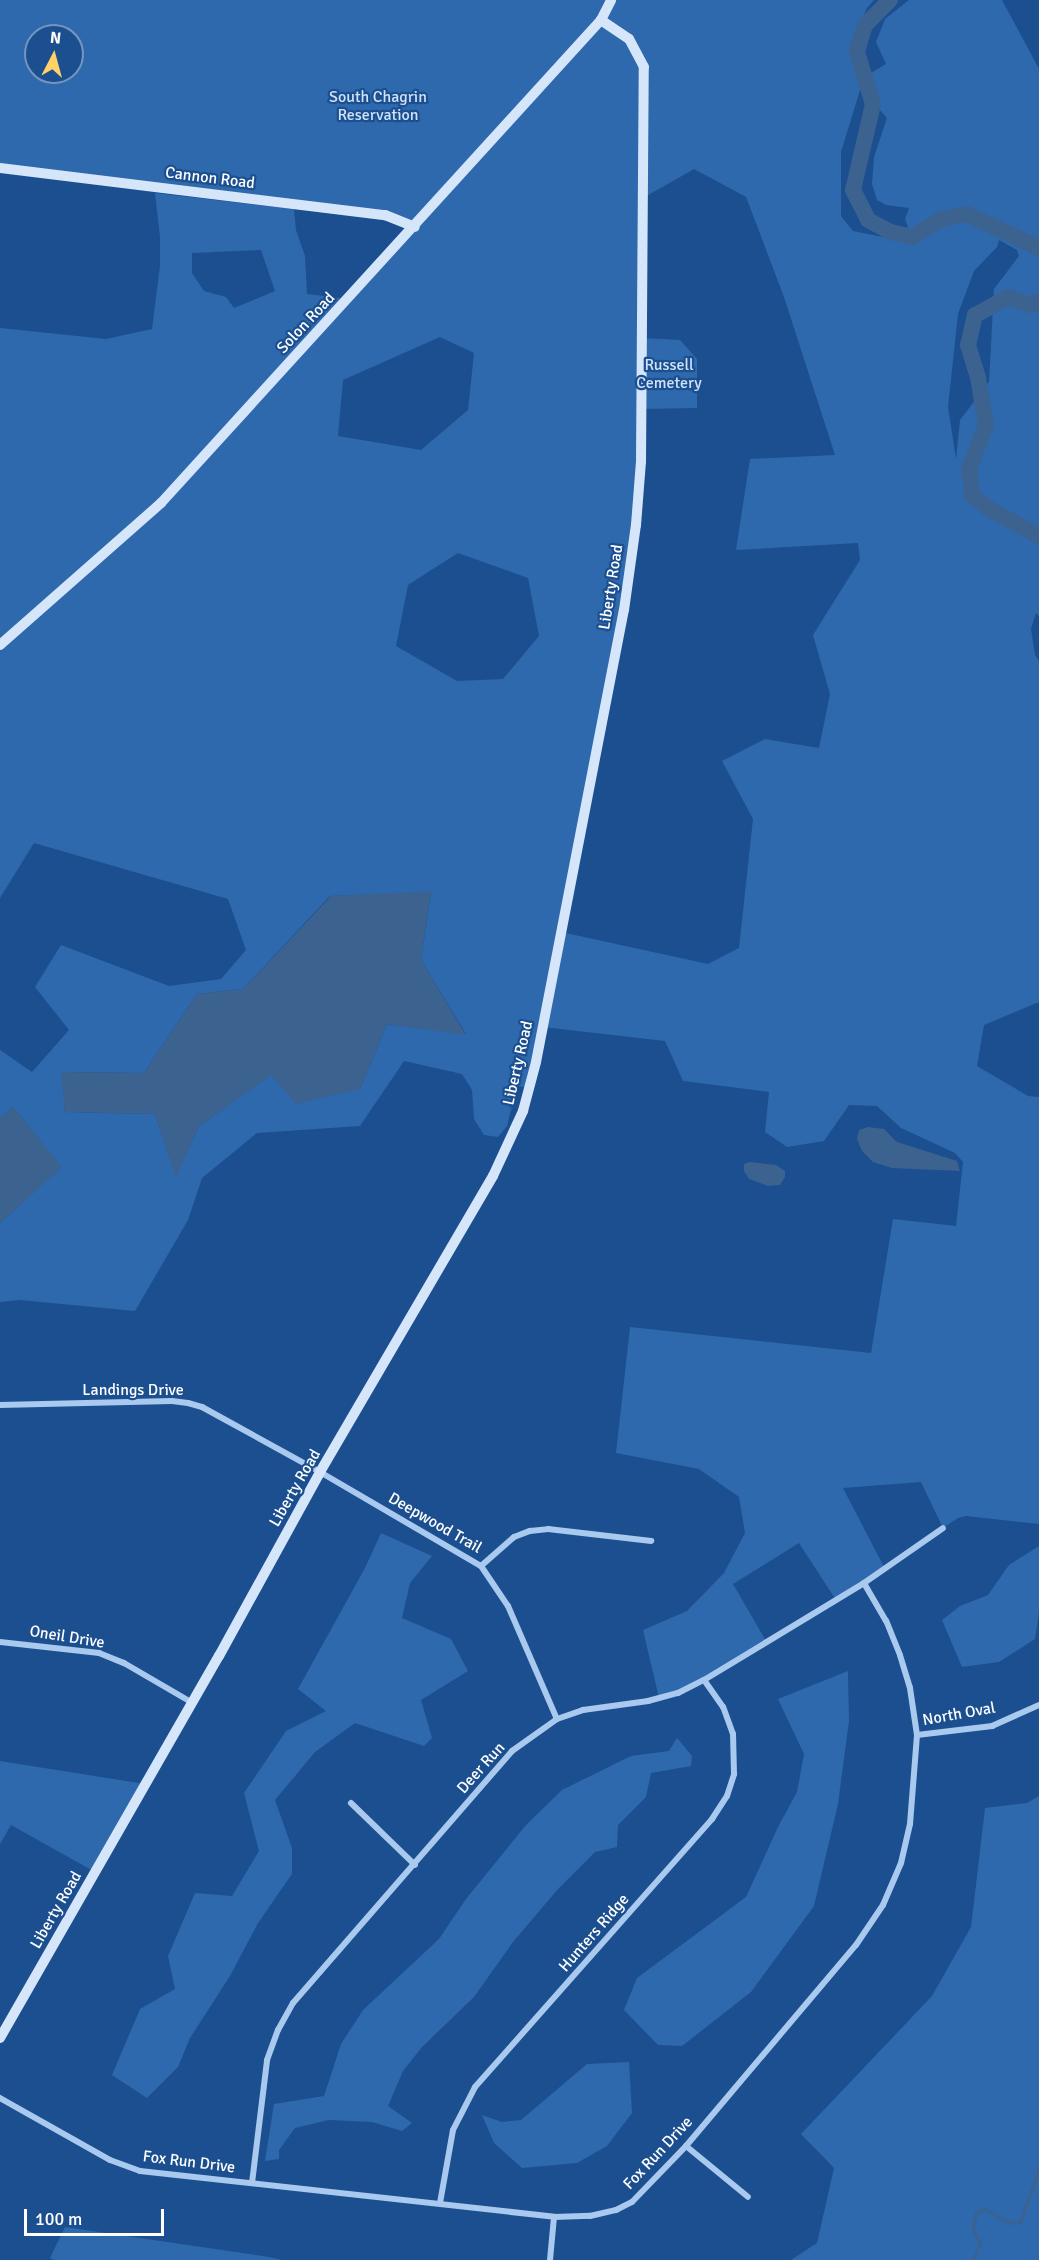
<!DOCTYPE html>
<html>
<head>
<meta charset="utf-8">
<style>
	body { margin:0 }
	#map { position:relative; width:1039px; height:2260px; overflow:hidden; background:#1b4f8f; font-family:Signika,sans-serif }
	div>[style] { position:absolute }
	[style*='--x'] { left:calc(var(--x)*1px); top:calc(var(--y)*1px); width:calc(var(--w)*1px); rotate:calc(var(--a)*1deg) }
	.green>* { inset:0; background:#2e69ad }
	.water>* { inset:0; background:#3c6290 }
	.stream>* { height:3px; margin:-1.5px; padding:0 1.5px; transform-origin:1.5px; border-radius:1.5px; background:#3c6290 }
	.river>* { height:16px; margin:-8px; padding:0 8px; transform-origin:8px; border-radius:8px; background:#3c6290 }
	.street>* { height:6px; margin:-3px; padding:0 3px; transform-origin:3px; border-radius:3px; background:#a9c9ee }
	.secondary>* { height:10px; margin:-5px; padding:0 5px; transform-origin:5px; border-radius:5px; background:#d6e6fa }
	span { translate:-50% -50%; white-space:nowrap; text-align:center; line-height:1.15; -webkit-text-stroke:4.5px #1b4f8f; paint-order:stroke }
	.park-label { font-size:16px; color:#cfe3fa }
	.street-label { font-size:16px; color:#fff }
	.north { position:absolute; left:24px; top:24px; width:60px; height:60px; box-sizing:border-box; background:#1b4f8f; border:2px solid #7695bc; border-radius:50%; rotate:6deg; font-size:16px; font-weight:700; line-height:24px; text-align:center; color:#fff }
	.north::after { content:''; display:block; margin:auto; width:21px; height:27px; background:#ffd166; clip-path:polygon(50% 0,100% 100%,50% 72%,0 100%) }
	.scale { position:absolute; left:24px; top:2209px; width:140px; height:27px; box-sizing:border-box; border:3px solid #fff; border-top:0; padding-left:8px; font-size:18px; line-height:21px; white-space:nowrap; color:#fff; -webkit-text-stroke:4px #1b4f8f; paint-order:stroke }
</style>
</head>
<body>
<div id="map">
	<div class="green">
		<div style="clip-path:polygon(evenodd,0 0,874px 0,867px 8px,852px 42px,854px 61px,861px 87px,841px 152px,841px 216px,853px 231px,893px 239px,910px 233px,905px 219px,909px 208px,886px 205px,877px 200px,872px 184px,874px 157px,887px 118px,871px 100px,869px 74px,886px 64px,876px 42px,885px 19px,909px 0,1002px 0,1039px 69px,1039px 616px,1036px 613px,1031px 629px,1035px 655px,1039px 661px,1039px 1002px,984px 1025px,977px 1066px,1028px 1096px,1039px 1097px,1039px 1524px,966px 1516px,958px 1518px,943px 1528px,921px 1482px,843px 1488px,885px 1569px,836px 1600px,799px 1543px,733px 1584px,766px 1641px,704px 1680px,659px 1698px,643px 1630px,687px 1611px,724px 1573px,745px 1533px,739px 1497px,699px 1469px,616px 1453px,630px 1327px,871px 1353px,893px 1219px,956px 1226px,963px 1162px,955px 1153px,901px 1128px,877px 1106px,849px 1105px,824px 1141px,787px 1147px,765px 1132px,769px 1092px,683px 1081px,665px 1041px,543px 1027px,529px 1088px,517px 1086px,507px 1126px,498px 1137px,484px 1135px,474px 1119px,472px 1090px,462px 1074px,404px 1061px,360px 1126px,257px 1133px,202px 1178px,188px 1220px,135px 1311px,20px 1300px,0 1302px,0 1223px,61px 1167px,13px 1107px,0 1118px,0 1050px,32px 1072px,69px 1030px,35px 987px,61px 945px,169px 986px,221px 979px,246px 950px,228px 899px,34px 843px,0 898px,0 328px,106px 339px,152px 329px,160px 266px,160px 237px,155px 193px,294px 209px,296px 230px,305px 256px,307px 294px,349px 299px,414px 227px,385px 215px,0 168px,0 0,36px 36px,72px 36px,72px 72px,36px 72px,36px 36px,0 0,694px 169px,746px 197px,784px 297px,835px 455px,750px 459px,736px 550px,858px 543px,860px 560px,813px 635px,830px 694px,819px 748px,765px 739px,722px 761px,753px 819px,739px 948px,708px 964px,561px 932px,636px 525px,642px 409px,697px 408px,697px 359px,680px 340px,642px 338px,643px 198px,694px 169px,0 0,999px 240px,1017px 250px,1019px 256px,994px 289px,989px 382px,960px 420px,956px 459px,948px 407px,958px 314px,974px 271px,997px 247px,999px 240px,0 0,261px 250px,275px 291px,234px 308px,226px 297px,204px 291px,192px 273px,192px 253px,261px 250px,0 0,440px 337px,474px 353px,468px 410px,421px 450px,338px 436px,343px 380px,440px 337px,0 0,458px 553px,528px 578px,539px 636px,503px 679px,457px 681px,396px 646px,408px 585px,458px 553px,0 0,431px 892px,421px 960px,466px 1034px,387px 1024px,360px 1089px,272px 1074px,199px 1126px,176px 1176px,155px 1114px,65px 1112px,62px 1072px,144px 1073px,197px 994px,243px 989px,330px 896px,431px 892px)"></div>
		<div style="clip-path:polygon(381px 1533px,432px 1556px,410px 1583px,402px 1618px,451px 1639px,468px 1671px,421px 1700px,432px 1738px,424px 1746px,355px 1723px,315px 1752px,275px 1800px,292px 1848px,292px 1874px,258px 1923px,230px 1976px,190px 2038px,178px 2067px,147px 2098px,112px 2075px,140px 2009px,175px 1989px,168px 1956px,195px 1893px,232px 1896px,259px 1851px,244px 1793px,286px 1731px,326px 1711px,298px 1689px,365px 1568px)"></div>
		<div style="clip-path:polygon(1039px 1546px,1039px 1612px,1035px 1639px,999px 1662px,962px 1667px,942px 1620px,960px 1606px,988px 1595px,1009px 1565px)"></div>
		<div style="clip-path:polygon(848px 1671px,849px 1721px,838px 1804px,814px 1906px,751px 1992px,682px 2046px,658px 2045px,624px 2010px,637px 1978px,746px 1897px,778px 1827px,797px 1792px,804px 1754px,778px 1699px)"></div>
		<div style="clip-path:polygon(677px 1738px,692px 1756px,691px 1766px,651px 1773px,646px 1797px,618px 1825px,617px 1847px,595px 1852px,558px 1889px,513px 1942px,474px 1997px,422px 2047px,403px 2071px,388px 2106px,412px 2123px,402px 2131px,372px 2122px,329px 2120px,295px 2128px,279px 2150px,279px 2159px,265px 2161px,274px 2104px,324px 2096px,341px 2044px,363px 2010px,439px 1939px,466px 1899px,526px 1825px,562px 1790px,631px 1756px,669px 1751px)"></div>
		<div style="clip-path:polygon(0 1761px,145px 1784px,95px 1872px,11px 1825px,0 1844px)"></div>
		<div style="clip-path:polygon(1039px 1796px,1039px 2260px,791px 2260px,817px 2243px,834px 2168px,801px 2134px,932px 1996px,971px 1927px,985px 1808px,1027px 1803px)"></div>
		<div style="clip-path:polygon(629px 2062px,632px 2113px,607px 2146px,577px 2163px,522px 2168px,494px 2143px,482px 2115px,502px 2122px,521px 2120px,587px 2064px)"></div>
		<div style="clip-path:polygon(65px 2227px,269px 2257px,282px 2260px,54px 2260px,50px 2258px)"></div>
	</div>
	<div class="water">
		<div style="clip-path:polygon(431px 891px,421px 960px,466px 1035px,387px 1024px,360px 1089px,296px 1104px,271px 1075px,199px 1126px,176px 1177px,155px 1114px,65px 1112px,61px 1072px,144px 1073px,197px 994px,243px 989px,331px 896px)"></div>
		<div style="clip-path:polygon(13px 1107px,62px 1167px,0 1223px,0 1118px)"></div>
		<div style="clip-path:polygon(868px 1127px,884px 1129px,897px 1142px,957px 1161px,960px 1171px,892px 1168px,873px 1162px,862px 1151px,857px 1139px,859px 1130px)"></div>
		<div style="clip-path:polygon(750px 1162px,776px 1165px,785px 1171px,785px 1177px,780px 1185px,768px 1186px,749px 1179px,744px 1171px,744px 1164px)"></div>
	</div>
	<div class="stream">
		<div style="--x:973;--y:2260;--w:18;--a:-68"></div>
		<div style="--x:980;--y:2243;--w:16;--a:-117"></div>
		<div style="--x:973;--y:2229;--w:17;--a:-80"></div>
		<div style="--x:976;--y:2212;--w:9;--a:-21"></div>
		<div style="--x:984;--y:2209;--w:30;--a:27"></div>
		<div style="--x:1011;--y:2223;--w:9;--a:-6"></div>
		<div style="--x:1020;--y:2222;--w:56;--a:-70.3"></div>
	</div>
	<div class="river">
		<div style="--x:890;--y:0;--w:35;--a:135"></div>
		<div style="--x:865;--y:25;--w:28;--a:107"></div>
		<div style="--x:857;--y:52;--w:54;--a:72.9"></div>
		<div style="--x:873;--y:104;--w:88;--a:103.1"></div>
		<div style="--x:853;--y:190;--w:34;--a:63"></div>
		<div style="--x:868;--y:220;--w:26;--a:28"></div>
		<div style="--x:891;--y:232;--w:22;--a:13"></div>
		<div style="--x:912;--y:237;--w:35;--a:-31"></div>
		<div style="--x:942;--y:219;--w:25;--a:-11"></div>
		<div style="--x:967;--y:214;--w:80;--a:25.3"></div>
		<div style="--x:1039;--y:301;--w:10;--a:156"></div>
		<div style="--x:1030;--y:305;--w:23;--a:-160"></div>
		<div style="--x:1008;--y:297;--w:38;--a:151"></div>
		<div style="--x:975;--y:315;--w:31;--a:103"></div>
		<div style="--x:968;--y:345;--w:34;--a:73"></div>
		<div style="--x:978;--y:377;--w:49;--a:80.5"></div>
		<div style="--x:986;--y:425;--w:47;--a:111.1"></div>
		<div style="--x:969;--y:469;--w:26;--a:83"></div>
		<div style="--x:972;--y:495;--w:22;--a:39"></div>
		<div style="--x:989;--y:509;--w:57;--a:28.4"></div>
	</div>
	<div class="street">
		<div style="--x:0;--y:1405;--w:172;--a:-1.3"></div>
		<div style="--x:172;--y:1401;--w:16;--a:7"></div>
		<div style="--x:188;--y:1403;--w:15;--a:16"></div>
		<div style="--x:202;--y:1407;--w:135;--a:28.8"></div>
		<div style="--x:320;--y:1472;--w:186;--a:30.3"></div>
		<div style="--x:481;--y:1566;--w:48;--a:56"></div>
		<div style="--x:508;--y:1606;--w:123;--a:66.6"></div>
		<div style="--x:481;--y:1566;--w:44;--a:-41.3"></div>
		<div style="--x:514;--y:1537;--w:17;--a:-21"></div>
		<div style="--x:530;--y:1531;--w:18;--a:-6"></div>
		<div style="--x:548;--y:1529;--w:104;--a:6.6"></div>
		<div style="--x:0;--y:1642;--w:100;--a:6.3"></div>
		<div style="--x:99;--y:1653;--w:27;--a:22"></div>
		<div style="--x:124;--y:1663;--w:78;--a:30.2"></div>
		<div style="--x:917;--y:1735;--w:76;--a:-6.8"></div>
		<div style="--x:992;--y:1726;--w:51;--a:-24.1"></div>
		<div style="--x:351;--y:1803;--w:89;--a:44.1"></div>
		<div style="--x:0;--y:2098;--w:126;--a:29.4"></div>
		<div style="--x:110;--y:2160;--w:32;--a:20"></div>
		<div style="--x:140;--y:2171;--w:417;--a:6.3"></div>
		<div style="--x:554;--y:2217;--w:36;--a:-2"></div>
		<div style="--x:590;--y:2216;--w:27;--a:-13"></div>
		<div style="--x:616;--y:2210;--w:18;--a:-27"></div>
		<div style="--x:632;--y:2202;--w:78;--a:-46"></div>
		<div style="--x:686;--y:2146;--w:263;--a:-49.8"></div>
		<div style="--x:856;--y:1945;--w:48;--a:-56"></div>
		<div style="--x:883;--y:1905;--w:46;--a:-66.8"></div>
		<div style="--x:901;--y:1863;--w:40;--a:-77"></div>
		<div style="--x:910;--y:1824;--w:89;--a:-85.5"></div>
		<div style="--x:917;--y:1735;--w:48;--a:-98.5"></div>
		<div style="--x:910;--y:1688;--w:34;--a:-107"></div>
		<div style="--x:900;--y:1655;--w:37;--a:-112"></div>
		<div style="--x:886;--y:1621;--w:44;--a:-120.1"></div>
		<div style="--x:686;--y:2146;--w:80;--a:39.4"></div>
		<div style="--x:252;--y:2183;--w:124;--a:-83"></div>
		<div style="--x:267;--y:2060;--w:32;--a:-70"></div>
		<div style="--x:278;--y:2030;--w:31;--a:-61"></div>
		<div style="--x:293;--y:2003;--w:334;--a:-49"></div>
		<div style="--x:512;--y:1751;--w:55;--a:-35.4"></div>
		<div style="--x:557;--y:1719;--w:28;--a:-19"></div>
		<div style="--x:583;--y:1710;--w:66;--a:-7.9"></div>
		<div style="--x:648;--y:1701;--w:31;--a:-15"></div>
		<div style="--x:678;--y:1693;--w:29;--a:-27"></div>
		<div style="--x:704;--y:1680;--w:187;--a:-31.2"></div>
		<div style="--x:864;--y:1583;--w:96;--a:-34.8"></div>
		<div style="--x:440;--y:2203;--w:74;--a:-79.9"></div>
		<div style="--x:453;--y:2130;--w:48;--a:-62.9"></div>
		<div style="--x:475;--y:2087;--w:358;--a:-48.5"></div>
		<div style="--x:712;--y:1819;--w:27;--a:-57"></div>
		<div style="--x:727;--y:1796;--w:23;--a:-72"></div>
		<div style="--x:734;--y:1774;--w:40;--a:-91.4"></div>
		<div style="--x:733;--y:1734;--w:29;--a:-110"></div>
		<div style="--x:723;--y:1707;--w:33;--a:-125"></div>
		<div style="--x:550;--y:2260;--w:43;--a:-84.7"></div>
	</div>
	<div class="secondary">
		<div style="--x:0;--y:168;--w:388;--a:7"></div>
		<div style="--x:385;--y:215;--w:32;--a:22"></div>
		<div style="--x:0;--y:645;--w:215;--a:-41.4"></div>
		<div style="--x:161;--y:503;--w:653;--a:-47.67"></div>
		<div style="--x:601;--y:20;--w:22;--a:-63"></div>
		<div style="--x:0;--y:2038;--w:440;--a:-60.2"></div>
		<div style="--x:219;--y:1656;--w:210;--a:-61.2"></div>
		<div style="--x:320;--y:1472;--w:343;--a:-59.7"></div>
		<div style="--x:493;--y:1176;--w:72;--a:-65.2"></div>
		<div style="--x:523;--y:1111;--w:51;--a:-75.1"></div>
		<div style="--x:536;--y:1062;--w:460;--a:-79"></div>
		<div style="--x:624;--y:610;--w:86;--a:-82"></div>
		<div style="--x:636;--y:525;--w:63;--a:-85.5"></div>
		<div style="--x:641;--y:462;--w:395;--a:-89.6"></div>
		<div style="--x:644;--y:67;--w:32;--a:-118"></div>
		<div style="--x:629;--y:39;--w:34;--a:-146"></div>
	</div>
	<div class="park-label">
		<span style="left:378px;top:106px">South Chagrin<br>Reservation</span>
		<span style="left:669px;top:374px">Russell<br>Cemetery</span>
	</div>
	<div class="street-label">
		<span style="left:210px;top:178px;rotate:7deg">Cannon Road</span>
		<span style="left:306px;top:323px;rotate:-47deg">Solon Road</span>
		<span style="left:611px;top:587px;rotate:-81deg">Liberty Road</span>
		<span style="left:518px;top:1063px;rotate:-77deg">Liberty Road</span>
		<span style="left:133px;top:1390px">Landings Drive</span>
		<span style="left:295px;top:1488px;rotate:-60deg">Liberty Road</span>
		<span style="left:435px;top:1523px;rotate:30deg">Deepwood Trail</span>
		<span style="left:67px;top:1637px;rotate:9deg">Oneil Drive</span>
		<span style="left:959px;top:1714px;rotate:-10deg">North Oval</span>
		<span style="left:481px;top:1768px;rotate:-48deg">Deer Run</span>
		<span style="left:56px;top:1910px;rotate:-60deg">Liberty Road</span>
		<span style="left:594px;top:1933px;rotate:-49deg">Hunters Ridge</span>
		<span style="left:658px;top:2153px;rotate:-47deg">Fox Run Drive</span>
		<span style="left:189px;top:2162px;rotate:7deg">Fox Run Drive</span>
	</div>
	<div class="north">N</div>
	<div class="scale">100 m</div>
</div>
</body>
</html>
